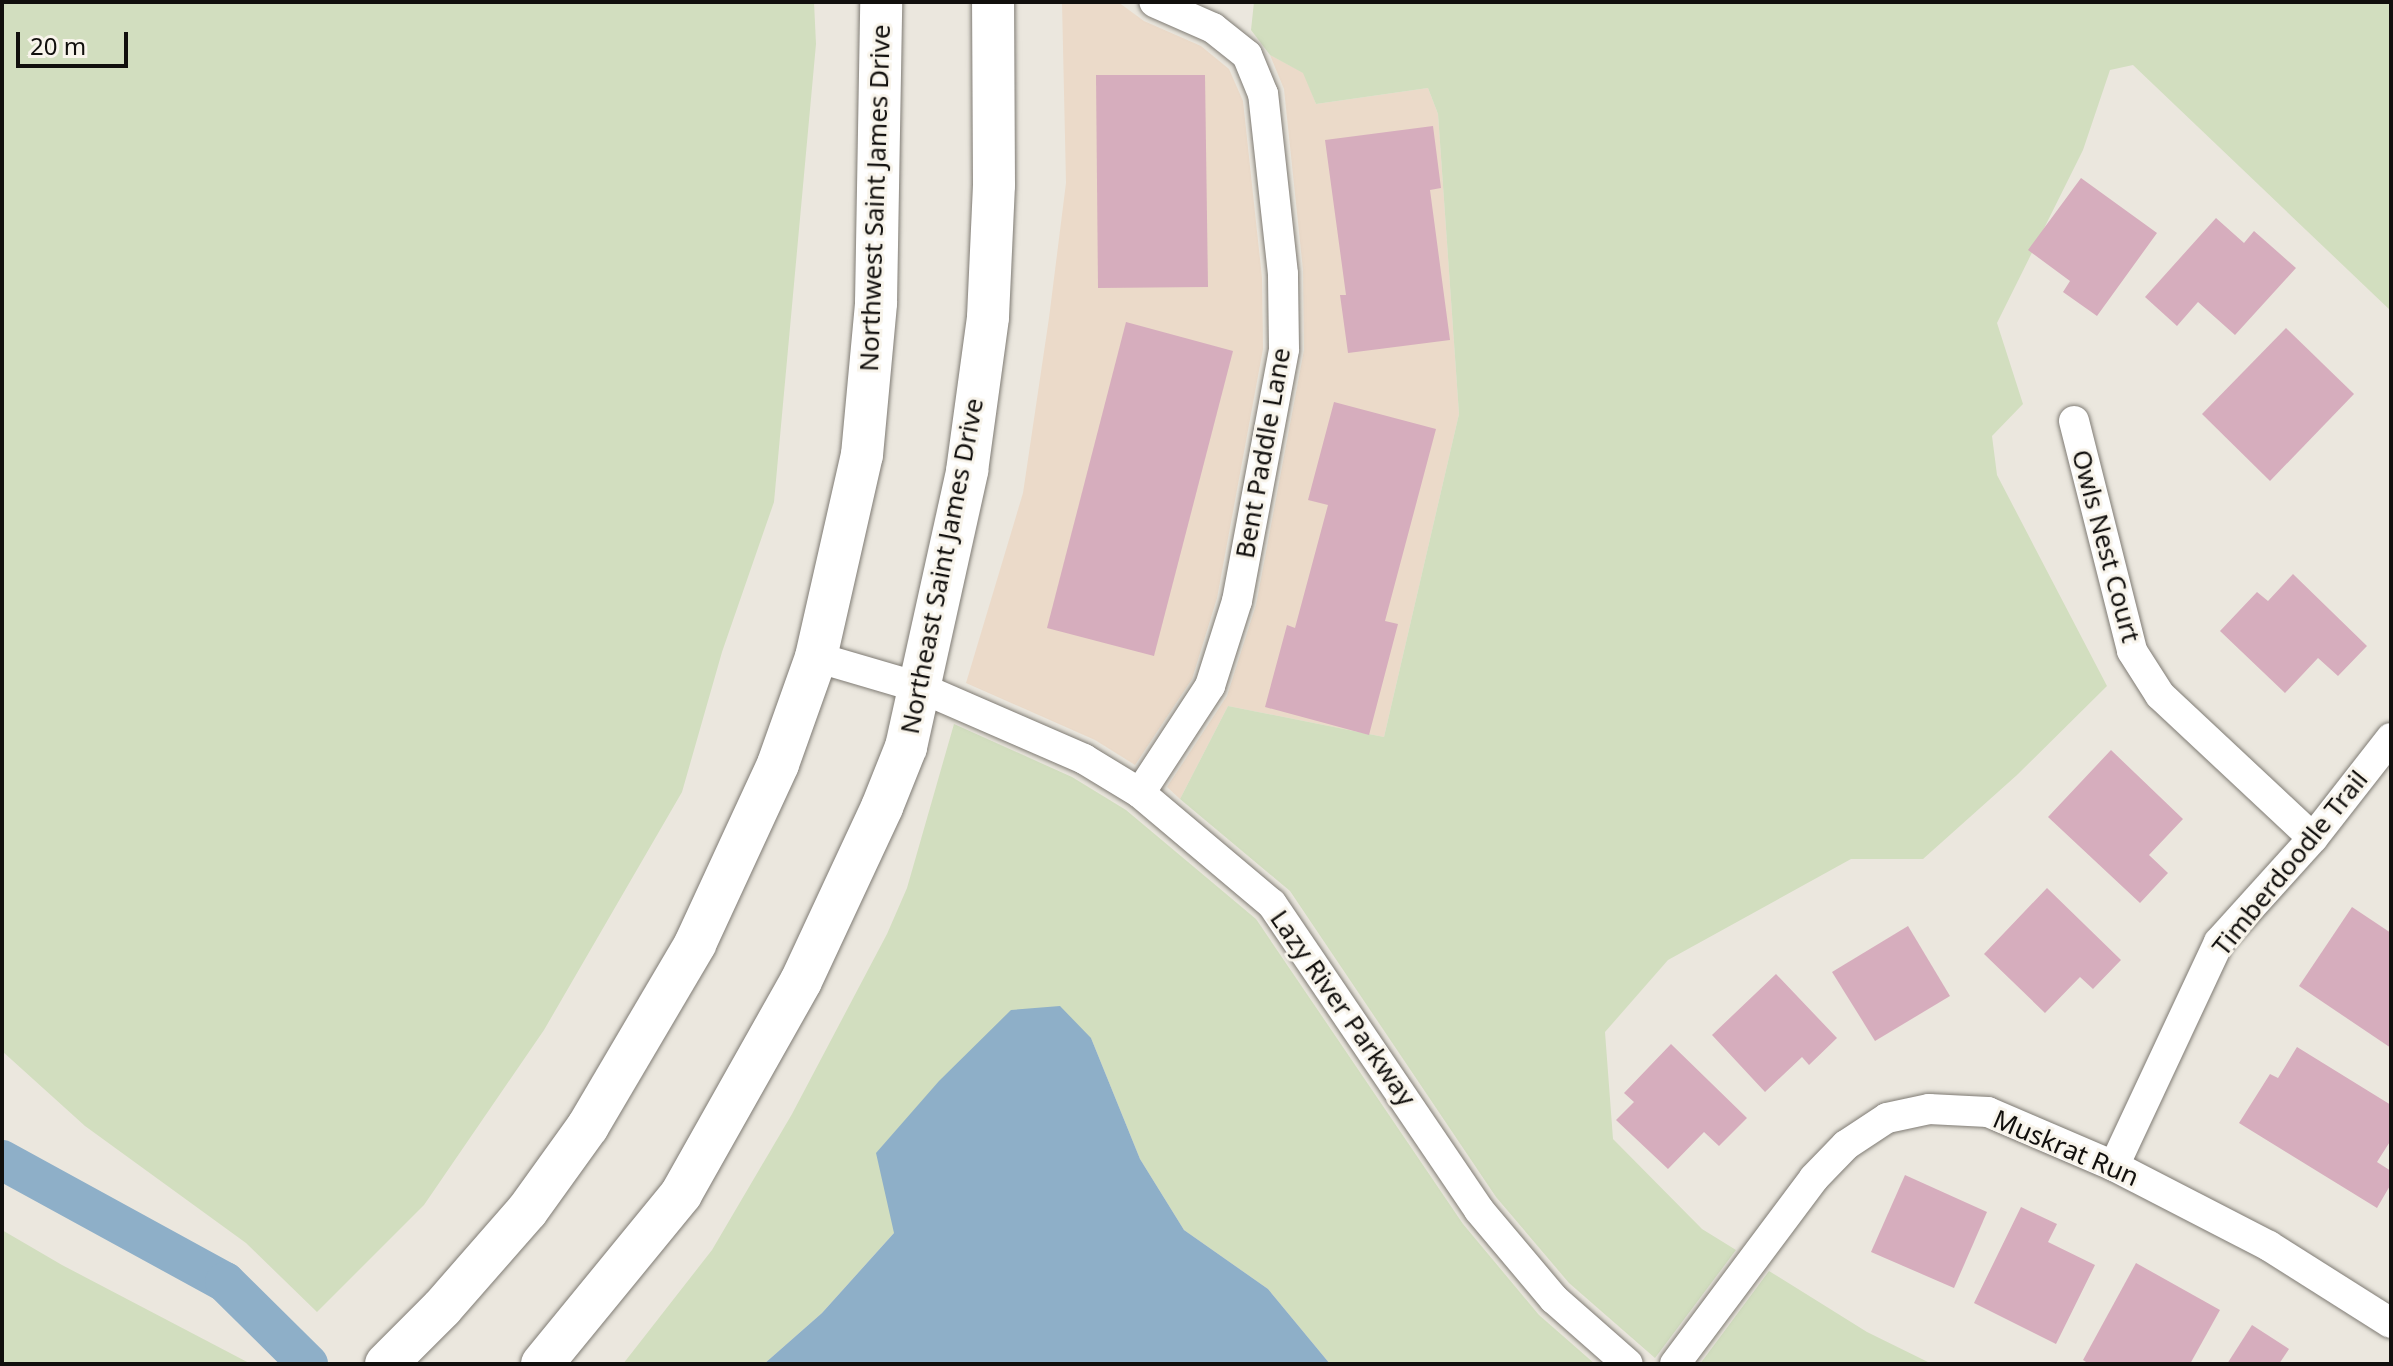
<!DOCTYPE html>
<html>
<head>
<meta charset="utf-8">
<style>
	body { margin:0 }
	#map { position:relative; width:2393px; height:1366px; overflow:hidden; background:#ebe7de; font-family:"Noto Sans",sans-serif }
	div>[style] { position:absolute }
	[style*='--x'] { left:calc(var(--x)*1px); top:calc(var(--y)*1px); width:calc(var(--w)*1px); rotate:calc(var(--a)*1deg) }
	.commercial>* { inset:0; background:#ebdac9 }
	.green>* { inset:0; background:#d2debf }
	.water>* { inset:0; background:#8eafc8 }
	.canal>* { height:40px; margin:-20px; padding:0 20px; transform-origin:20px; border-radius:20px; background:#8eafc8 }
	.building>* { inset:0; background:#d6adbd }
	.roads { filter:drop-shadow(0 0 2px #7f7b74) drop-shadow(0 0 2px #7f7b74) }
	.street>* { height:30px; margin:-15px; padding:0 15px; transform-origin:15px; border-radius:15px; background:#fff }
	.secondary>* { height:42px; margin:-21px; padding:0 21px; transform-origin:21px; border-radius:21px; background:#fff }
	span { translate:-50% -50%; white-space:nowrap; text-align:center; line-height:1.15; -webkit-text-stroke:6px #f8f4eb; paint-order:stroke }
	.street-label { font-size:26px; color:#110f0d }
	.frame { position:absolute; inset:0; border:4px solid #110f0d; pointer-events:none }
	.scale { position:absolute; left:16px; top:32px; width:112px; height:36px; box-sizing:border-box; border:4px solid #110f0d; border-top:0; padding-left:10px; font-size:24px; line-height:28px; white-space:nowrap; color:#110f0d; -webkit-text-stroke:6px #f8f4eb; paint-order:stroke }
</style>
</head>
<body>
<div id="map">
	<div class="commercial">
		<div style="clip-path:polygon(1062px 2px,1118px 2px,1144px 21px,1201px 46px,1229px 69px,1243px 101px,1262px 278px,1263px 349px,1217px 598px,1192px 679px,1135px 765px,1095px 740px,966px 683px,1023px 493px,1049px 318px,1066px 183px)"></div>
		<div style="clip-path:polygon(1270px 55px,1304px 73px,1316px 104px,1428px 88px,1438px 114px,1459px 414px,1384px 737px,1228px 706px,1180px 799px,1167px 787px,1227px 696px,1256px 605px,1304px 350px,1303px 270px,1284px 89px)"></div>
	</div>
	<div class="green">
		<div style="clip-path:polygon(2px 2px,814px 2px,816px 44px,774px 502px,722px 652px,682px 792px,544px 1030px,424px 1205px,317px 1312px,246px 1243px,85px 1126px,2px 1051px)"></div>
		<div style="clip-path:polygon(1254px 2px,2391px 2px,2391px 311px,2133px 65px,2110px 70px,2083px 150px,1997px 323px,2023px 404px,1992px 436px,1997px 475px,2107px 686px,2017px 775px,1923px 859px,1851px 859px,1668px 960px,1605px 1032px,1613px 1139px,1702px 1229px,1736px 1250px,1655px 1358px,1569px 1283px,1496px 1197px,1290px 891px,1180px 799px,1228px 706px,1384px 737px,1459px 414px,1438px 114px,1428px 88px,1316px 104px,1303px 73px,1270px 55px,1251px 30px)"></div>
		<div style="clip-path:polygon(954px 724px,1072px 777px,1126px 810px,1256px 919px,1463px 1224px,1539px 1315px,1595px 1364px,1330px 1364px,1268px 1289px,1184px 1230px,1140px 1159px,1091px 1038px,894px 1233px,822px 1313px,764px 1364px,623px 1364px,712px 1250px,792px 1114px,887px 934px,907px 888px)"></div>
		<div style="clip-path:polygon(2px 1230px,62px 1265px,251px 1364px,2px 1364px)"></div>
		<div style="clip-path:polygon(1769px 1271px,1867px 1332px,1932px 1364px,1700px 1364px)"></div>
	</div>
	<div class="water">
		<div style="clip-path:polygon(1060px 1006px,1091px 1038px,1140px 1159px,1184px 1230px,1268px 1289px,1330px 1364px,764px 1364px,822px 1313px,894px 1233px,876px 1153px,939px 1081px,1011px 1010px)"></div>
	</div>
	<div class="canal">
		<div style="--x:2;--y:1160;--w:254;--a:28.7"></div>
		<div style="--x:225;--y:1282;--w:117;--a:44.7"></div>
	</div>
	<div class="building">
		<div style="clip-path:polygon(1096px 75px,1205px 75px,1208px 287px,1098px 288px)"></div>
		<div style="clip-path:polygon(1433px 126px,1441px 188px,1430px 190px,1450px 340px,1348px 353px,1340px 295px,1346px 295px,1325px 140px)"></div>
		<div style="clip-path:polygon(2081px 178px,2157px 233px,2097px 316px,2063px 292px,2070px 281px,2028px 250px)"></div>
		<div style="clip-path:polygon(2216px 218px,2244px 243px,2254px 231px,2296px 268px,2235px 335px,2198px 302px,2177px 326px,2145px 297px)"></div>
		<div style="clip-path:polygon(1126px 322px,1233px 351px,1154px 656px,1047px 628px)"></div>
		<div style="clip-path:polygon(2286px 328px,2354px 394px,2270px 481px,2202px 414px)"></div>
		<div style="clip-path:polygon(1334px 402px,1436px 429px,1385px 621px,1398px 624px,1369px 735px,1265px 707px,1287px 625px,1295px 628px,1328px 505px,1308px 500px)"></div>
		<div style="clip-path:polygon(2293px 574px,2367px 646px,2338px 676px,2318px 658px,2285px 693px,2220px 631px,2257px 592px,2268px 601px)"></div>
		<div style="clip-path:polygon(2111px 750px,2183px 819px,2149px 855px,2168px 873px,2140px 903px,2048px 817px)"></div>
		<div style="clip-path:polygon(2047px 888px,2121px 960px,2093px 989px,2080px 977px,2045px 1013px,1984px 954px)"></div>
		<div style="clip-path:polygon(2352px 907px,2391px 933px,2391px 1048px,2299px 986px)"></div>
		<div style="clip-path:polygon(1908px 926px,1950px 996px,1875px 1041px,1832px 972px)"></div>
		<div style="clip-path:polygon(1776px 974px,1837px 1038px,1809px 1065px,1802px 1057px,1765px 1092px,1712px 1035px)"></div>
		<div style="clip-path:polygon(1671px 1044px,1747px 1118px,1719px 1146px,1704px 1132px,1668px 1169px,1616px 1120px,1634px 1102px,1624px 1093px)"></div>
		<div style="clip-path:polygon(2297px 1047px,2391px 1105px,2391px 1140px,2377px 1162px,2391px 1171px,2391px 1184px,2377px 1208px,2239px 1123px,2270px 1074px,2278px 1078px)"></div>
		<div style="clip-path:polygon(1905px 1175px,1987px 1212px,1954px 1288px,1871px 1252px)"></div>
		<div style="clip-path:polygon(2021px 1207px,2057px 1224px,2048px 1242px,2095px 1265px,2056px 1344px,1974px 1303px)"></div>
		<div style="clip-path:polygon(2136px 1263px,2220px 1310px,2190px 1364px,2089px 1364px,2083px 1360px)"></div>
		<div style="clip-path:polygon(2252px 1325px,2289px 1349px,2279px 1364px,2227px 1364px)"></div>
	</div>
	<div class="roads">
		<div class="street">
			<div style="--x:2074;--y:421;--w:237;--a:75.8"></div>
			<div style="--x:2132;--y:651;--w:52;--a:57.5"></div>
			<div style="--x:2160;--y:695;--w:209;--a:43.1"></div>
			<div style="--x:816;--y:657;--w:109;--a:16.4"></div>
			<div style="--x:921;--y:688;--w:178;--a:23.5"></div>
			<div style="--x:1084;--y:759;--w:66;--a:31.3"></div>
			<div style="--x:1140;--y:793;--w:172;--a:40.1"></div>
			<div style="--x:1272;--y:904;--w:369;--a:55.9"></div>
			<div style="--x:1479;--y:1210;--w:116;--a:49.9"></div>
			<div style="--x:1554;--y:1299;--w:98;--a:41.3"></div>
			<div style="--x:1140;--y:793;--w:128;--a:-56.8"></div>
			<div style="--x:1210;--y:686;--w:89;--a:-72.4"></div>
			<div style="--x:1237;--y:601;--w:256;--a:-79.4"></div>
			<div style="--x:1284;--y:349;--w:75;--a:-90.8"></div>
			<div style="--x:1283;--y:274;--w:181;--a:-96.3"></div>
			<div style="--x:1263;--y:94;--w:42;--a:-112.3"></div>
			<div style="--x:1247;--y:55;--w:43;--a:-141.5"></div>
			<div style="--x:1213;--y:28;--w:64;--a:-156.2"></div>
			<div style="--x:2114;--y:1166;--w:247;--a:-64.9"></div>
			<div style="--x:2219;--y:942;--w:140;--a:-47.9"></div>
			<div style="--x:2313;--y:838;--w:127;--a:-52"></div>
			<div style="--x:1675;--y:1364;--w:232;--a:-53.2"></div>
			<div style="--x:1814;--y:1178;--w:46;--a:-45.9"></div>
			<div style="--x:1846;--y:1145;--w:49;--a:-33.4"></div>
			<div style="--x:1887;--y:1118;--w:43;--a:-12.1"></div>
			<div style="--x:1929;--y:1109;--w:59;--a:2.9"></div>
			<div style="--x:1988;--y:1112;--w:137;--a:23.2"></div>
			<div style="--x:2114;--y:1166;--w:174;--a:27.3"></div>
			<div style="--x:2269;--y:1246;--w:144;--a:32.3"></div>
		</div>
		<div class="secondary">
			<div style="--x:386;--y:1364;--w:79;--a:-45"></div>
			<div style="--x:442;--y:1308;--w:129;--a:-48.8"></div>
			<div style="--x:527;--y:1211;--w:105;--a:-54.3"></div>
			<div style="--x:588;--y:1126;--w:211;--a:-59.5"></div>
			<div style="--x:695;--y:944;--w:198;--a:-65.2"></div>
			<div style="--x:778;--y:764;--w:114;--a:-70.4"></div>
			<div style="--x:816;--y:657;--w:207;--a:-77.2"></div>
			<div style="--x:862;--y:455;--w:153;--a:-84.7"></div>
			<div style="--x:876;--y:303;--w:301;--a:-89"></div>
			<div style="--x:542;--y:1364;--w:220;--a:-50.7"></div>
			<div style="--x:681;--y:1194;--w:244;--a:-60.6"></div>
			<div style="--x:801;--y:981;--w:192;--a:-65"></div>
			<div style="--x:882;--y:807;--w:65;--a:-68.2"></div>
			<div style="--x:906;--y:747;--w:283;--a:-77.5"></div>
			<div style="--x:967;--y:471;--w:155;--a:-82.2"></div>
			<div style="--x:988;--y:317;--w:132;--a:-87.4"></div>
			<div style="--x:994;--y:185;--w:183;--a:-90.3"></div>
		</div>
	</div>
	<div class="street-label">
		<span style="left:875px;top:198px;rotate:-88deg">Northwest Saint James Drive</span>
		<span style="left:1263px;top:453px;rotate:-80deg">Bent Paddle Lane</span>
		<span style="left:2106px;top:546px;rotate:75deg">Owls Nest Court</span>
		<span style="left:942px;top:566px;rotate:-79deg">Northeast Saint James Drive</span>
		<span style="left:2290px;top:863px;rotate:-51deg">Timberdoodle Trail</span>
		<span style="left:1343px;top:1008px;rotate:55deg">Lazy River Parkway</span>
		<span style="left:2066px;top:1148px;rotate:23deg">Muskrat Run</span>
	</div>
	<div class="frame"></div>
	<div class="scale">20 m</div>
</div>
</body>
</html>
